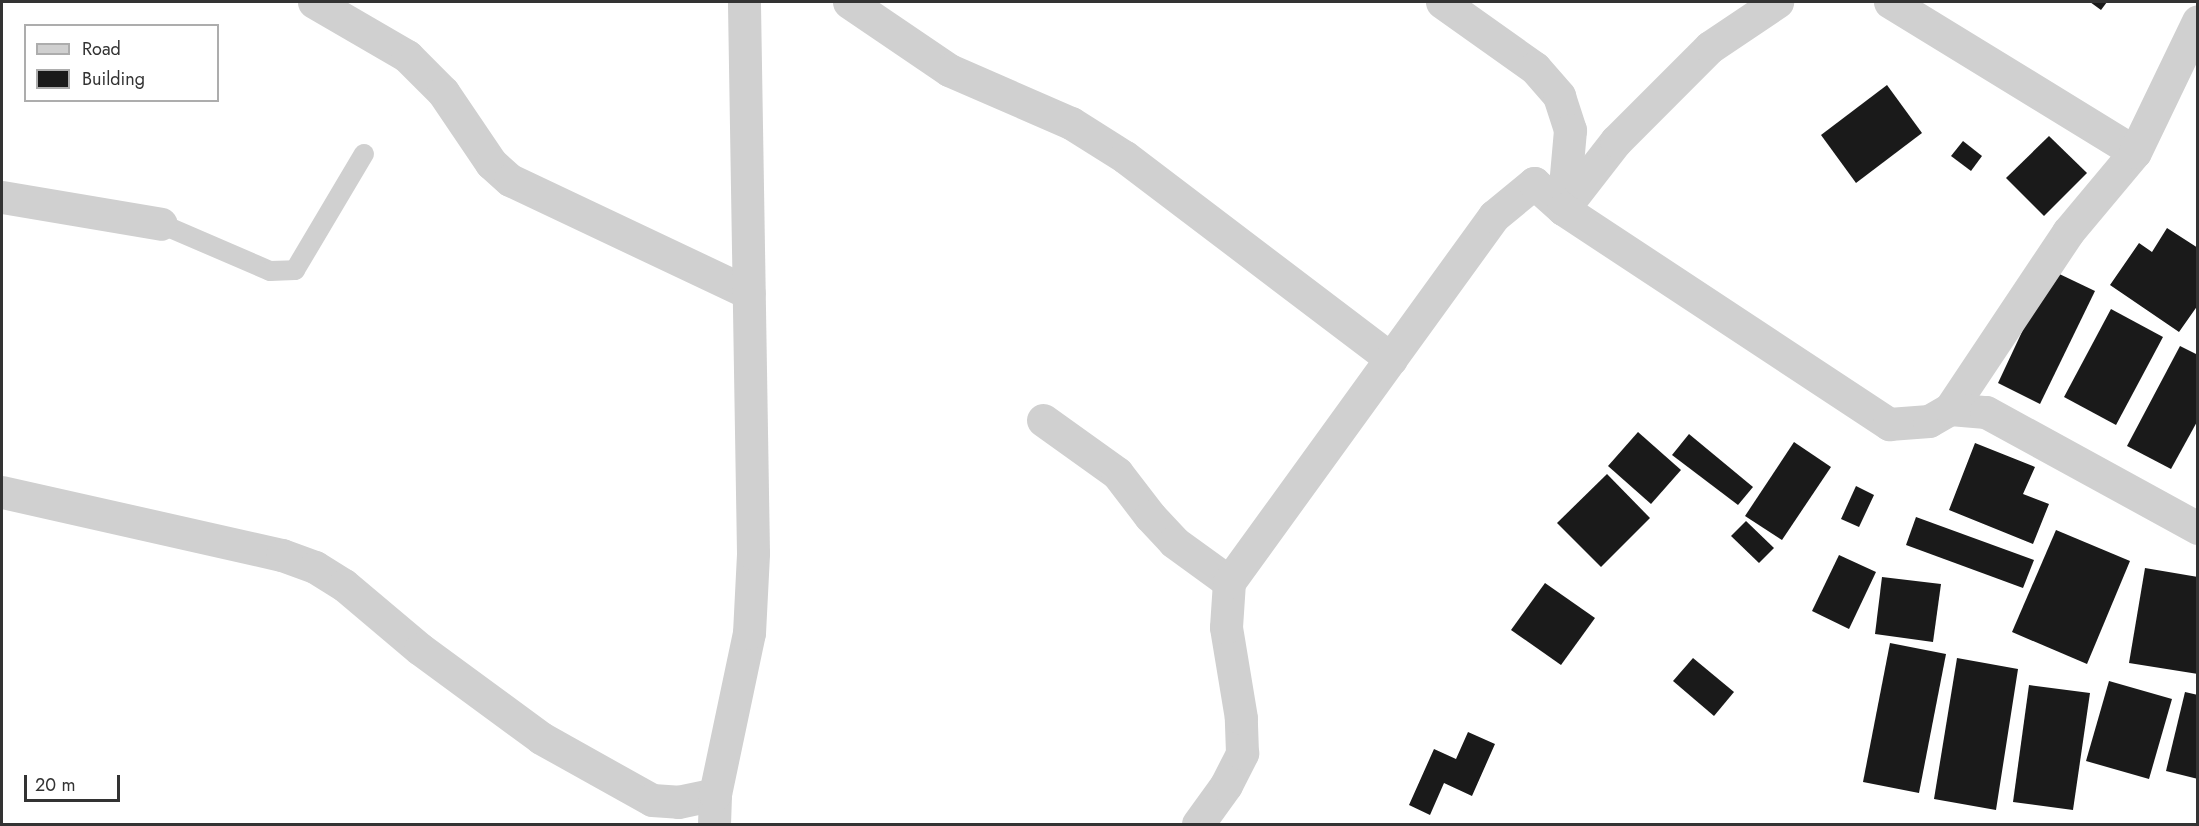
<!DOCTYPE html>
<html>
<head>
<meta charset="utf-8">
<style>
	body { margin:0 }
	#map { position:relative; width:2199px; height:826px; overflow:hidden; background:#fff; font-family:Jost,sans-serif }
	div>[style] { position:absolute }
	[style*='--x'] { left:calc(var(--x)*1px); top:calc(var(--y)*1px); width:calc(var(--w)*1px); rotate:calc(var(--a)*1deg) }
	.building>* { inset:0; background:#1a1a1a }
	.service>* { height:20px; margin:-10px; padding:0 10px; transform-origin:10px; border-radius:10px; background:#d0d0d0 }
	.minor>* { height:33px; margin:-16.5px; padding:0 16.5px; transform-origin:16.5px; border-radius:16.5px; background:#d0d0d0 }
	span { translate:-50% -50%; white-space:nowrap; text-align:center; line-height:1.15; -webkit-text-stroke:6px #fff; paint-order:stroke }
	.frame { position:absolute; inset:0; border:3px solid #333; pointer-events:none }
	.legend { position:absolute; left:24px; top:24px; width:195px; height:78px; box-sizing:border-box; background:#fff; border:2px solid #adadad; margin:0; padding:8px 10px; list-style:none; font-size:18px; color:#333 }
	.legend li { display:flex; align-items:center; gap:12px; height:30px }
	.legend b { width:30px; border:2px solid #adadad }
	.scale { position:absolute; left:24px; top:775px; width:96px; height:27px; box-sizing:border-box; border:3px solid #333; border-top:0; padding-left:8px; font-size:18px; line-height:21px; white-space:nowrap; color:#333; -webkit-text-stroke:4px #fff; paint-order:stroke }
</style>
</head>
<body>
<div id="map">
	<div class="building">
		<div style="clip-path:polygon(2090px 2px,2107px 2px,2101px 10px)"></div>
		<div style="clip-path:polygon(1887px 85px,1922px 133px,1856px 183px,1821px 135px)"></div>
		<div style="clip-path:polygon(2049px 136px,2087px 173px,2044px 216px,2006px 178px)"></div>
		<div style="clip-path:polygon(1963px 141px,1982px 156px,1971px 171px,1951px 156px)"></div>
		<div style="clip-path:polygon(2167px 228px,2198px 248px,2198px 305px,2179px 332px,2110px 285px,2139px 243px,2152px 252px)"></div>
		<div style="clip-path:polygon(2051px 270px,2095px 291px,2040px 404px,1998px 383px)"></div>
		<div style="clip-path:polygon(2111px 309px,2163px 337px,2116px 425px,2064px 397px)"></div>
		<div style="clip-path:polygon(2180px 346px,2198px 355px,2198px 420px,2171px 469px,2127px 446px)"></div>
		<div style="clip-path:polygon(1638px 432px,1681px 470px,1651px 504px,1608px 466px)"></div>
		<div style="clip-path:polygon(1689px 434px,1753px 487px,1738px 505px,1672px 455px)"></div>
		<div style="clip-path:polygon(1794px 442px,1831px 467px,1782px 540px,1745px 516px)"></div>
		<div style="clip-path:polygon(1975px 443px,2035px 467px,2023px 494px,2049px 504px,2033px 544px,1949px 510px)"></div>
		<div style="clip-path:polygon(1607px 474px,1650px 518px,1601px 567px,1557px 523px)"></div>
		<div style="clip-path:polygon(1856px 486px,1874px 495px,1859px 527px,1841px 519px)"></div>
		<div style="clip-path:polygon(1916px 517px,2034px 560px,2023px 588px,1906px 545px)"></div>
		<div style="clip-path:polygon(1746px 521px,1774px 548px,1759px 563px,1731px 536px)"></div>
		<div style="clip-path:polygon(2056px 530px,2130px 561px,2087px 664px,2012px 632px)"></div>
		<div style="clip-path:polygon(1839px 555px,1876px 572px,1849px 629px,1812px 611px)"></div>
		<div style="clip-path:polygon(2145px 568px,2198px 577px,2198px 674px,2129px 663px)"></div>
		<div style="clip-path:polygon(1882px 577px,1941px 584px,1933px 642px,1875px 634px)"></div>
		<div style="clip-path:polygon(1545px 583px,1595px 618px,1561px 665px,1511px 630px)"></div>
		<div style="clip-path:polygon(1890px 643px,1946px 654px,1919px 793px,1863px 782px)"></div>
		<div style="clip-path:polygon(1693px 658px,1734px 692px,1714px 716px,1673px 681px)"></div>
		<div style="clip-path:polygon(1957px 658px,2018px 669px,1996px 810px,1934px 799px)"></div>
		<div style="clip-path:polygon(2109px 681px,2172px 699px,2149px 779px,2086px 761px)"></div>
		<div style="clip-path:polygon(2029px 685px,2090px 693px,2073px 810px,2013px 802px)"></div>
		<div style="clip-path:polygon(2185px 692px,2198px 695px,2198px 779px,2166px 771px)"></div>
		<div style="clip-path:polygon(1468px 732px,1495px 744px,1472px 796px,1444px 783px,1430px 815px,1409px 805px,1434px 749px,1456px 759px)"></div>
	</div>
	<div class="service">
		<div style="--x:161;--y:224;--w:119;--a:23.3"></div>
		<div style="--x:270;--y:271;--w:25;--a:-2"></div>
		<div style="--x:295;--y:270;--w:135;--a:-59.3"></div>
	</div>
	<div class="minor">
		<div style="--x:314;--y:2;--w:108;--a:30.1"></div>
		<div style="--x:407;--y:56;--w:51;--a:45"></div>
		<div style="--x:443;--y:92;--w:86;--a:55.9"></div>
		<div style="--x:491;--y:163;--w:25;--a:42"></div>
		<div style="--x:510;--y:180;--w:264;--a:25.3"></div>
		<div style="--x:849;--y:2;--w:121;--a:34.2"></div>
		<div style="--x:949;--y:70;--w:133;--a:23.5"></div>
		<div style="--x:1071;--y:123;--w:64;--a:32.2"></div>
		<div style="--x:1125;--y:157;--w:334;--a:37.2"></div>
		<div style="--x:1442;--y:2;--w:114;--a:35.4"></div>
		<div style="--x:1535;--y:68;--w:37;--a:49"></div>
		<div style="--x:1559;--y:96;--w:36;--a:72"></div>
		<div style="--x:1570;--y:130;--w:79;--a:95.1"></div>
		<div style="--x:1890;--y:2;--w:287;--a:31.5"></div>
		<div style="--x:2;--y:197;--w:161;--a:9.6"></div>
		<div style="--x:1563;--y:209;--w:86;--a:-52.1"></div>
		<div style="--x:1616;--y:141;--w:133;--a:-45"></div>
		<div style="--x:1710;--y:47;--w:81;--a:-33.9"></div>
		<div style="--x:1950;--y:409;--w:213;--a:-56.3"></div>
		<div style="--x:2068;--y:232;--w:104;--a:-50.1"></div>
		<div style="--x:2135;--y:152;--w:145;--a:-64.3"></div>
		<div style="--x:1043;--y:420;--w:91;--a:35.6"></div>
		<div style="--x:1117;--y:473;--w:54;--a:52.5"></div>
		<div style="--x:1150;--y:516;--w:35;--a:47"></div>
		<div style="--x:1174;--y:542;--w:68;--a:36"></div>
		<div style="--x:2;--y:492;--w:287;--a:12.7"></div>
		<div style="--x:282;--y:555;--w:35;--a:20"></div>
		<div style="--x:315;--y:567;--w:34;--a:32"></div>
		<div style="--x:344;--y:585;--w:99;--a:40.1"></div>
		<div style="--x:420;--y:649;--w:150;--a:36.3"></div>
		<div style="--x:541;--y:738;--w:127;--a:29.2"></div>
		<div style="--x:652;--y:800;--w:26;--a:4"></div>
		<div style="--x:678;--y:802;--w:38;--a:-12"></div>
		<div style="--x:714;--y:824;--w:30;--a:-88"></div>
		<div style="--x:715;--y:794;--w:165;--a:-78.1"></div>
		<div style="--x:749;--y:633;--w:80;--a:-87.1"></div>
		<div style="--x:753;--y:553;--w:551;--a:-90.94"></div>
		<div style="--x:1198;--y:824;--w:48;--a:-54.3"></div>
		<div style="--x:1226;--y:785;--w:36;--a:-63"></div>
		<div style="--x:1242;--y:753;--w:35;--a:-92"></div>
		<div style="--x:1241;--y:718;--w:92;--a:-99.4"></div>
		<div style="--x:1226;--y:627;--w:45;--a:-86.2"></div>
		<div style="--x:1229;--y:582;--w:452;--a:-54.1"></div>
		<div style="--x:1494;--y:216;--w:52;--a:-39.5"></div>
		<div style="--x:1534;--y:183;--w:39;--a:42"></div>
		<div style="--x:1563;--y:209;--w:391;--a:33.4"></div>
		<div style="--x:1889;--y:424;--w:40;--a:-4.3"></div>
		<div style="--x:1929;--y:421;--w:24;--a:-30"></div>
		<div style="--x:1950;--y:409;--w:36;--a:5"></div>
		<div style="--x:1986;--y:412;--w:242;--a:28.7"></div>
	</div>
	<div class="frame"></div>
	<ul class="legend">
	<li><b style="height:8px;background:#d0d0d0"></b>Road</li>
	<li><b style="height:16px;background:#1a1a1a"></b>Building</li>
	</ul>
	<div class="scale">20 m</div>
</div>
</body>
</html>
